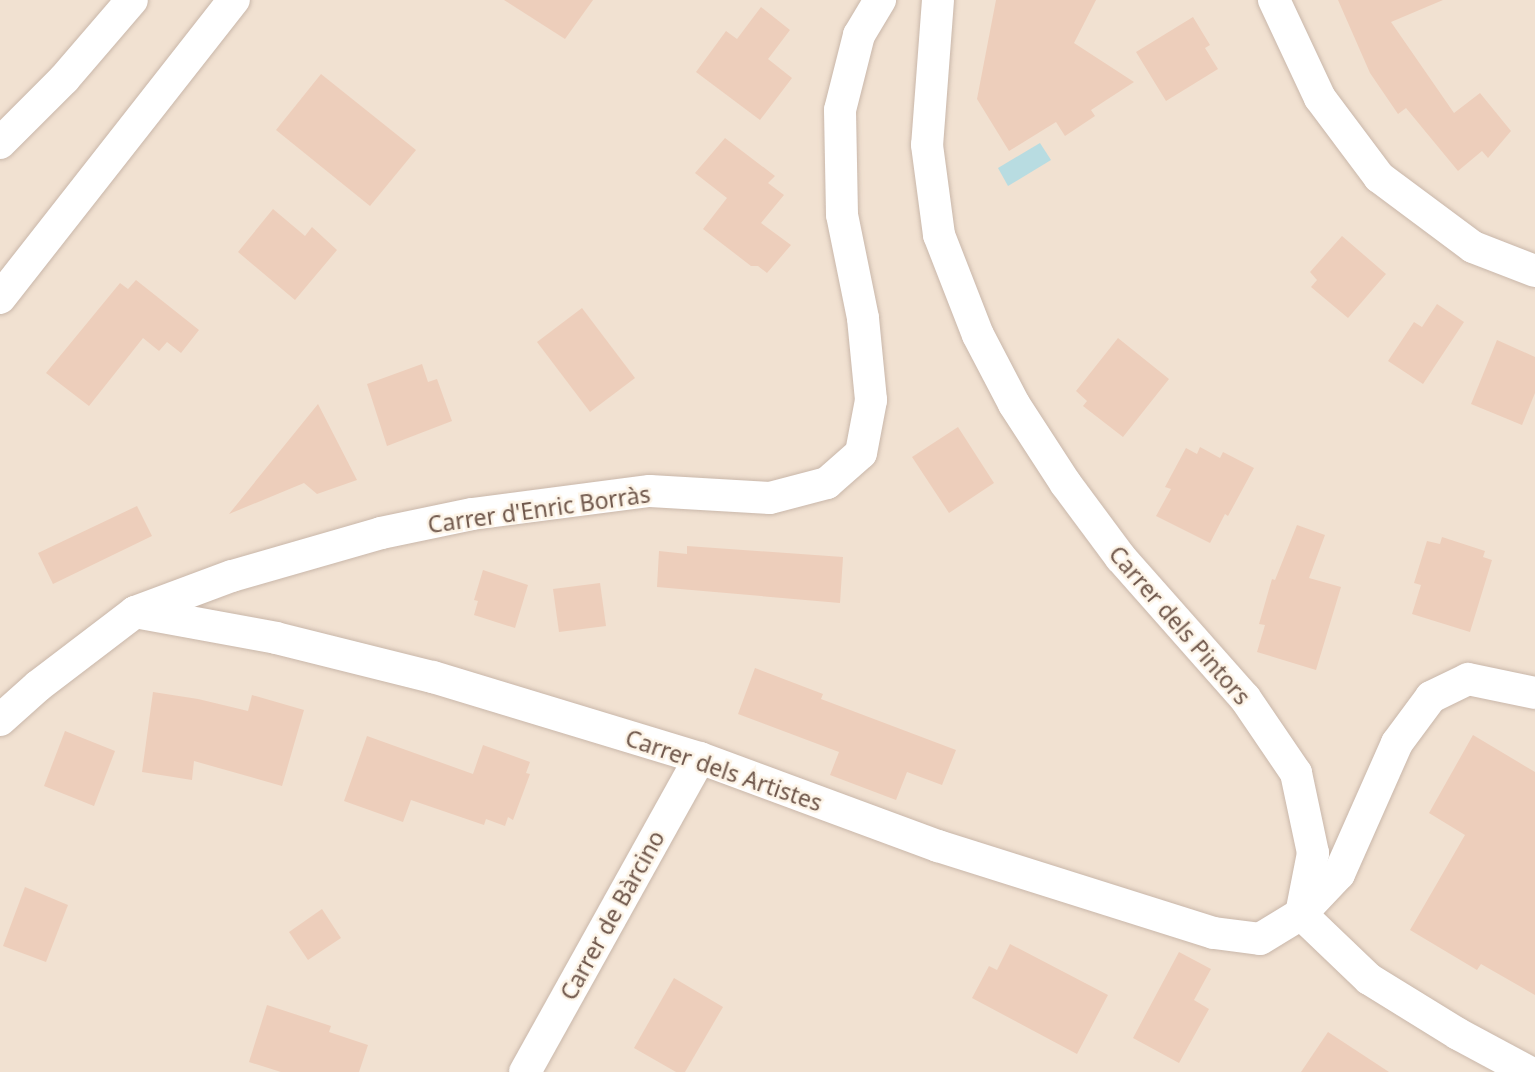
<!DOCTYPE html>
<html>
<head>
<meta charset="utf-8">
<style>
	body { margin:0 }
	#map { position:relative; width:1535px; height:1072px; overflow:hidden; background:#faf0e1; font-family:"Noto Sans",sans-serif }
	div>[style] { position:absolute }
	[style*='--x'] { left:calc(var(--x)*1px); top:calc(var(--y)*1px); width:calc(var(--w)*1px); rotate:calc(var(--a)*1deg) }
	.residential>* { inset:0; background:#f1e1d1 }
	.water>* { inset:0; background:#b8dce1 }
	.building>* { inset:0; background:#edcebb }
	.roads { filter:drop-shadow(0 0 2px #c9b7aa) drop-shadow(0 0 2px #c9b7aa) }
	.street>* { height:32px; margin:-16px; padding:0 16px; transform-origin:16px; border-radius:16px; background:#fff }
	span { translate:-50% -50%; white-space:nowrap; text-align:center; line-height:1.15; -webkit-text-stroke:5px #fdf4e7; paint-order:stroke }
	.street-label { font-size:23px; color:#6f574b }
</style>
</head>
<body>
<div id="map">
	<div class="residential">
		<div style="clip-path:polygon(0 0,1535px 0,1535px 1072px,0 1072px)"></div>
	</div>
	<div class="water">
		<div style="clip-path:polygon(1040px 143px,1051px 160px,1008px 186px,998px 168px)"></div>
	</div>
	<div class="building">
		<div style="clip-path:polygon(504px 0,593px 0,565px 39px)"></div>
		<div style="clip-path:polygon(996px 0,1096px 0,1074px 43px,1134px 82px,1091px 110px,1095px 116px,1065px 136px,1056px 122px,1009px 151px,977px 99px)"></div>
		<div style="clip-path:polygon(1338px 0,1443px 0,1391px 22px,1454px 113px,1480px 93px,1511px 131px,1488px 158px,1482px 151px,1458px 171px,1406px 108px,1398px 114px,1370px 73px)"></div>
		<div style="clip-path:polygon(761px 7px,790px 30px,768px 59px,792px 78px,760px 120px,696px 72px,726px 31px,737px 39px)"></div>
		<div style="clip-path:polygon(1193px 17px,1210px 45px,1205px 48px,1218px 69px,1166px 101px,1136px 52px)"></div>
		<div style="clip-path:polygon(321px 74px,416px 150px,370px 206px,276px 130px)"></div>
		<div style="clip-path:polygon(725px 138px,775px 176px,768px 183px,784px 195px,761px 223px,791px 245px,767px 273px,758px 266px,751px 266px,703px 229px,727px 198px,695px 173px)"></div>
		<div style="clip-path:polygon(273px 209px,305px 236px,312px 227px,337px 250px,295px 300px,238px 252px)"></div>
		<div style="clip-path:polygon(1342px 236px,1386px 274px,1348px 318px,1311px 287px,1317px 280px,1310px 272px)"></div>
		<div style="clip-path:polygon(136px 280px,199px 330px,181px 353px,167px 342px,159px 351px,143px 338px,89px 406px,46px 373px,120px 283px,128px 289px)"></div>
		<div style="clip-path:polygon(1437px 304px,1464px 322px,1423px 384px,1388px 361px,1414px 322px,1422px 327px)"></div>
		<div style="clip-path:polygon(582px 308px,635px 378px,590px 412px,537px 342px)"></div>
		<div style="clip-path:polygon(1118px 338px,1169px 379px,1123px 437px,1083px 406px,1087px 401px,1076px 391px)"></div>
		<div style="clip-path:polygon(1497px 340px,1535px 357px,1535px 393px,1522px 425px,1471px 404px)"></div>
		<div style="clip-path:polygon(422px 364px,428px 382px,437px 379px,452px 421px,387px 446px,367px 384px)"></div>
		<div style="clip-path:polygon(318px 404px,357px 480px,317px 494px,304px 483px,229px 514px)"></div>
		<div style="clip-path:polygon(958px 427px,994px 483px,949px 513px,912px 457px)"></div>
		<div style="clip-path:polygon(1200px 447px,1220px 458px,1223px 452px,1254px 468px,1228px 516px,1225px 514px,1210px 543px,1156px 516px,1171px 489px,1165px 487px,1186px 448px,1197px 454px)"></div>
		<div style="clip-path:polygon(137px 506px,152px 536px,53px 584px,38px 553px)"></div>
		<div style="clip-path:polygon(1297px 525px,1325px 535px,1309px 578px,1341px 587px,1316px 670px,1257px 652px,1265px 625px,1259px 624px,1272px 579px,1275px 580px)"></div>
		<div style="clip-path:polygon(1442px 537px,1485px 551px,1483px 557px,1492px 560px,1470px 632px,1412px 614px,1421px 585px,1414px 583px,1427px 541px,1440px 544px)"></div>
		<div style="clip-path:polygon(687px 546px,843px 557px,840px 603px,657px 587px,659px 551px,687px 554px)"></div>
		<div style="clip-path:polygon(483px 570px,528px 585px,515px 628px,474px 615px,478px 601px,474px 600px)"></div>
		<div style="clip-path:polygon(600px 583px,606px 626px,559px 632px,553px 589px)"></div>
		<div style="clip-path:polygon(755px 668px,823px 694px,821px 699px,956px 750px,942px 785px,907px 772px,896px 800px,830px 775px,839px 752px,738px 714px)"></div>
		<div style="clip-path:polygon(153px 692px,198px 699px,248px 711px,252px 695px,304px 710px,282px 786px,194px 761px,192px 780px,142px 772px)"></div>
		<div style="clip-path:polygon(65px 731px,115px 751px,94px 806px,44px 786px)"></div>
		<div style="clip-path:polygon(1473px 735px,1535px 772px,1535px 995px,1481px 964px,1477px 970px,1410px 930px,1465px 835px,1429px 813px)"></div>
		<div style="clip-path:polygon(367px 736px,473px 774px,483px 745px,530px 762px,526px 773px,530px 774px,513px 820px,508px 817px,505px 826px,486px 819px,484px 825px,411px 800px,403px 822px,344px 801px)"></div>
		<div style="clip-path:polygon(25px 887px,68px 905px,46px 962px,3px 946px)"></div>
		<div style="clip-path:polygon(322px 909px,341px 938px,308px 960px,289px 932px)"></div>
		<div style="clip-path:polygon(1010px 944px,1108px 995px,1077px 1054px,972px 998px,989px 966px,997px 970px)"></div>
		<div style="clip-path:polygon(1179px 952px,1211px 969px,1194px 1000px,1209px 1009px,1179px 1063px,1133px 1038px)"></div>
		<div style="clip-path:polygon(674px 978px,723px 1007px,685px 1072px,676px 1072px,634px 1048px)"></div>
		<div style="clip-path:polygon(267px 1005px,331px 1026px,329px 1032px,368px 1045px,359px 1072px,281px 1072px,249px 1062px)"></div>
		<div style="clip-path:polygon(1328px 1032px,1389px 1072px,1301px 1072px)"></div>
	</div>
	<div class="roads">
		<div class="street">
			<div style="--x:938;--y:0;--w:145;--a:94.3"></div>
			<div style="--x:927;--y:145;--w:91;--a:82.4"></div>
			<div style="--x:939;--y:235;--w:107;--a:68.7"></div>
			<div style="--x:978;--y:335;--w:78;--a:62.4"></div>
			<div style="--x:1014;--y:404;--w:95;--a:57"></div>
			<div style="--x:1066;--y:484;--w:92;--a:53.4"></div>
			<div style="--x:1121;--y:558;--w:187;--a:48.5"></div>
			<div style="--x:1245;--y:698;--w:91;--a:55.8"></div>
			<div style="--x:1296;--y:773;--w:82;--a:78"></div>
			<div style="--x:1313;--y:853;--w:62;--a:101.1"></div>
			<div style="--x:1301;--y:914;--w:55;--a:-46.5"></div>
			<div style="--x:1339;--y:874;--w:143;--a:-66.1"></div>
			<div style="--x:1397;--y:743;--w:57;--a:-53.5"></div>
			<div style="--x:1431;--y:697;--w:41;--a:-25.9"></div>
			<div style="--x:1468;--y:679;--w:68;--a:11.8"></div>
			<div style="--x:1274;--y:0;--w:108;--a:64.9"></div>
			<div style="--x:1320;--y:98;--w:99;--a:53.2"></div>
			<div style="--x:1379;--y:177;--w:117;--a:36.7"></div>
			<div style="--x:1473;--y:247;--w:66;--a:21.2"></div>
			<div style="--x:0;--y:143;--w:91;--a:-45"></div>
			<div style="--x:64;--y:79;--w:104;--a:-49.3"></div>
			<div style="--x:0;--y:298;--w:379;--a:-51.9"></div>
			<div style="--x:135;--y:612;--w:143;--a:10.4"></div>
			<div style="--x:276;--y:638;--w:162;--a:14"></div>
			<div style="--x:433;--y:677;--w:279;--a:16.9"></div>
			<div style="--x:700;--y:758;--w:254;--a:20.3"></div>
			<div style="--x:938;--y:846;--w:289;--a:17.5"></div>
			<div style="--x:1214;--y:933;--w:46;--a:7.4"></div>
			<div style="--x:1260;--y:939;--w:48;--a:-31.4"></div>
			<div style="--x:1301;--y:914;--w:94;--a:43.7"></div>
			<div style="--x:1369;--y:979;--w:105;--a:31.7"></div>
			<div style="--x:1458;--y:1034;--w:81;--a:28.2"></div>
			<div style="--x:0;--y:720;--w:51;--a:-41.8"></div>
			<div style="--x:38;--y:686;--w:122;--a:-37.3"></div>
			<div style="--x:135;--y:612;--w:103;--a:-20.4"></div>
			<div style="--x:232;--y:576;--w:155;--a:-16.1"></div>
			<div style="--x:381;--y:533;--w:93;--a:-11.8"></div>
			<div style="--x:472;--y:514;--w:179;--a:-7.4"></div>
			<div style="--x:650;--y:491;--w:120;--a:3.3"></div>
			<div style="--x:770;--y:498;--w:59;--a:-14.7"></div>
			<div style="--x:827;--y:483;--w:45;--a:-41.4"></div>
			<div style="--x:861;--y:453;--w:54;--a:-79.3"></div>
			<div style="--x:871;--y:400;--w:82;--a:-95.6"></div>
			<div style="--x:863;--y:318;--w:105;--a:-101.5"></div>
			<div style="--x:842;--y:215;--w:105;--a:-91.1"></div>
			<div style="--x:840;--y:110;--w:77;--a:-75.8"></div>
			<div style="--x:859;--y:35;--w:41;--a:-59"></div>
			<div style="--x:525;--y:1072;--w:359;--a:-60.9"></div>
		</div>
	</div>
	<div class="street-label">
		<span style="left:539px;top:509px;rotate:-8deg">Carrer d'Enric Borràs</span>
		<span style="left:1180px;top:625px;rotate:49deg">Carrer dels Pintors</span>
		<span style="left:724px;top:770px;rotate:19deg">Carrer dels Artistes</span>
		<span style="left:612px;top:915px;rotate:-61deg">Carrer de Bàrcino</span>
	</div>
</div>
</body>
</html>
